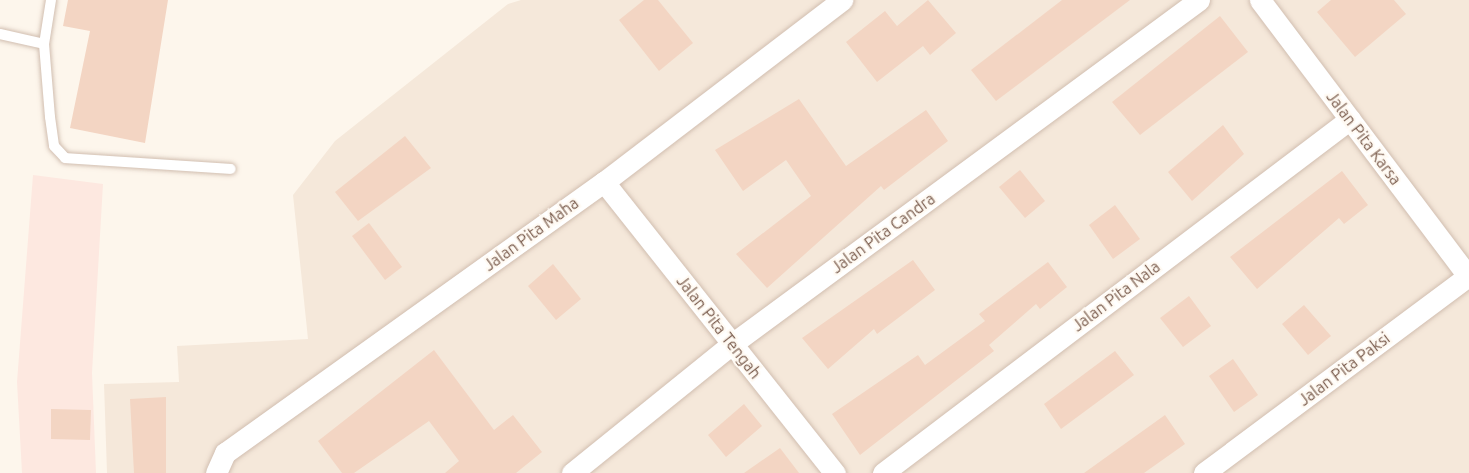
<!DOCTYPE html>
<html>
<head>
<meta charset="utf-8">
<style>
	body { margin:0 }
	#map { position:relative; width:1469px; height:473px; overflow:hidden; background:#fdf6ec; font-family:Ubuntu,sans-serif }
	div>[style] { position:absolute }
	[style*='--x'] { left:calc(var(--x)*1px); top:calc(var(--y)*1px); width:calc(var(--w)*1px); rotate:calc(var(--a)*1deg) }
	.residential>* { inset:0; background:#f5e8da }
	.commercial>* { inset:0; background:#fde8e0 }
	.building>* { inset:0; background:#f3d5c3 }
	.roads { filter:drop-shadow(0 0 2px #d1beb0) drop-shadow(0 0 2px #d1beb0) }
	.lane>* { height:10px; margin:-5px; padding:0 5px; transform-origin:5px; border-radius:5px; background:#fff }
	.street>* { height:21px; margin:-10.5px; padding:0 10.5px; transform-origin:10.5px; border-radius:10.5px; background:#fff }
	span { translate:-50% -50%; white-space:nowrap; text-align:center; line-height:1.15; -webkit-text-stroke:4.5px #fffaf3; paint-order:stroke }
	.street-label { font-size:16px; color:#7a5c4d }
</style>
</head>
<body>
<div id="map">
	<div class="residential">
		<div style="clip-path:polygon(521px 0,1469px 0,1469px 473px,107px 473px,104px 384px,179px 382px,177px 346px,308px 339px,293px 195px,335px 141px,508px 4px)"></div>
	</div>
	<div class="commercial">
		<div style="clip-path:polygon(33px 175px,103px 184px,92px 373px,96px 473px,22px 473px,17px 382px)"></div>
	</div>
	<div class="building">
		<div style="clip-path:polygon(68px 0,168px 0,145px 143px,70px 128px,90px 31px,63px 26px)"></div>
		<div style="clip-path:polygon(644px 0,658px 0,693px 43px,659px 71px,619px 20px)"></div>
		<div style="clip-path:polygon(928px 0,956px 33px,930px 55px,923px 46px,877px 82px,846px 42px,885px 11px,897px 26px)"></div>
		<div style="clip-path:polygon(1062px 0,1130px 0,996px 101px,971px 70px)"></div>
		<div style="clip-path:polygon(1331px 0,1394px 0,1406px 14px,1355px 57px,1317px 12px)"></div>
		<div style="clip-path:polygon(1220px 16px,1248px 52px,1140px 135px,1112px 102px)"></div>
		<div style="clip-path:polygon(799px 99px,846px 166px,926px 110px,948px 141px,884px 190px,881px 186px,767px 288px,736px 254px,811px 196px,786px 160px,743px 191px,715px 150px)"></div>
		<div style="clip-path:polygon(1223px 125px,1244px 154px,1192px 201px,1168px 172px)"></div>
		<div style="clip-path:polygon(405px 136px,431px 168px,358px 221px,335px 192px)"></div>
		<div style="clip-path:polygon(1020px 170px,1045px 201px,1025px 218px,999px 187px)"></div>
		<div style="clip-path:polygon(1342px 171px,1368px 205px,1344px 224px,1339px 218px,1257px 289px,1230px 257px)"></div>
		<div style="clip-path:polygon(1115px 205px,1140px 239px,1113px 259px,1089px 225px)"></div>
		<div style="clip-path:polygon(369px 223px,402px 267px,385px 280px,352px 236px)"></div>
		<div style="clip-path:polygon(913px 260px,935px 290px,877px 334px,874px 329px,828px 369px,802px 338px)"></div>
		<div style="clip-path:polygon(1048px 262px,1067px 287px,1040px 309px,1036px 304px,989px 345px,994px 351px,860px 455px,832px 414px,918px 355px,925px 365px,985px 321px,979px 314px)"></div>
		<div style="clip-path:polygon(553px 264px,581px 299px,556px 320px,528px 286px)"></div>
		<div style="clip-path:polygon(1189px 296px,1211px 326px,1183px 347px,1160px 318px)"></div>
		<div style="clip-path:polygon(1304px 305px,1331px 336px,1308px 355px,1282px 324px)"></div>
		<div style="clip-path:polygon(434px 350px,494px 430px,513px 415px,542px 452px,516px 473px,445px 473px,459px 461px,429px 421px,354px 473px,342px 473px,318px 441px)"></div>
		<div style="clip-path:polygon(1115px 351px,1134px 375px,1061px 429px,1044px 404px)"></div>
		<div style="clip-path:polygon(1233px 359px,1258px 395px,1234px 412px,1209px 376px)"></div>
		<div style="clip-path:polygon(166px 397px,166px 473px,134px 473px,130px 399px)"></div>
		<div style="clip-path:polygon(744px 404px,762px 426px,726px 457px,708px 435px)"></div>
		<div style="clip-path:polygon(51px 409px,91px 410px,90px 440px,51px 439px)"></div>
		<div style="clip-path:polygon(1165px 415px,1185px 444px,1144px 473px,1084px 473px)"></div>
		<div style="clip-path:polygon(780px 448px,799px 473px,744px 473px)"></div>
	</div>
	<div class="roads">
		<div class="lane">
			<div style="--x:51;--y:0;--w:45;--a:99"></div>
			<div style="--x:44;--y:44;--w:73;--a:85.3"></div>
			<div style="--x:50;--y:117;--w:29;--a:82"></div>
			<div style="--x:54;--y:146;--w:16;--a:47"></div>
			<div style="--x:65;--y:158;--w:166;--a:3.8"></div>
			<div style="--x:0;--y:34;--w:45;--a:12.8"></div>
		</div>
		<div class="street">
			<div style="--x:1260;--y:0;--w:346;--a:53"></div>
			<div style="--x:604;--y:182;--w:372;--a:51.6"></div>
			<div style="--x:216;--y:473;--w:22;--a:-66"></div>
			<div style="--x:225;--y:453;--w:466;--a:-35.6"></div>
			<div style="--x:604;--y:182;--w:300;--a:-37.4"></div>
			<div style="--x:572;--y:473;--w:206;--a:-38.9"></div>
			<div style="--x:732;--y:344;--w:580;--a:-36.38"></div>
			<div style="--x:883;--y:473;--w:586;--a:-37.16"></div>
			<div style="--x:1204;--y:473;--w:329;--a:-36.7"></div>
		</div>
	</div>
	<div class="street-label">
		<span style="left:1364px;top:138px;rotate:53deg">Jalan Pita Karsa</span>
		<span style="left:883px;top:233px;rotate:-36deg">Jalan Pita Candra</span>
		<span style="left:531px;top:234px;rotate:-36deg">Jalan Pita Maha</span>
		<span style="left:1116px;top:296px;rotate:-37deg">Jalan Pita Nala</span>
		<span style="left:719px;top:327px;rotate:52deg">Jalan Pita Tengah</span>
		<span style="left:1344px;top:369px;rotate:-37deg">Jalan Pita Paksi</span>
	</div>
</div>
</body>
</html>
